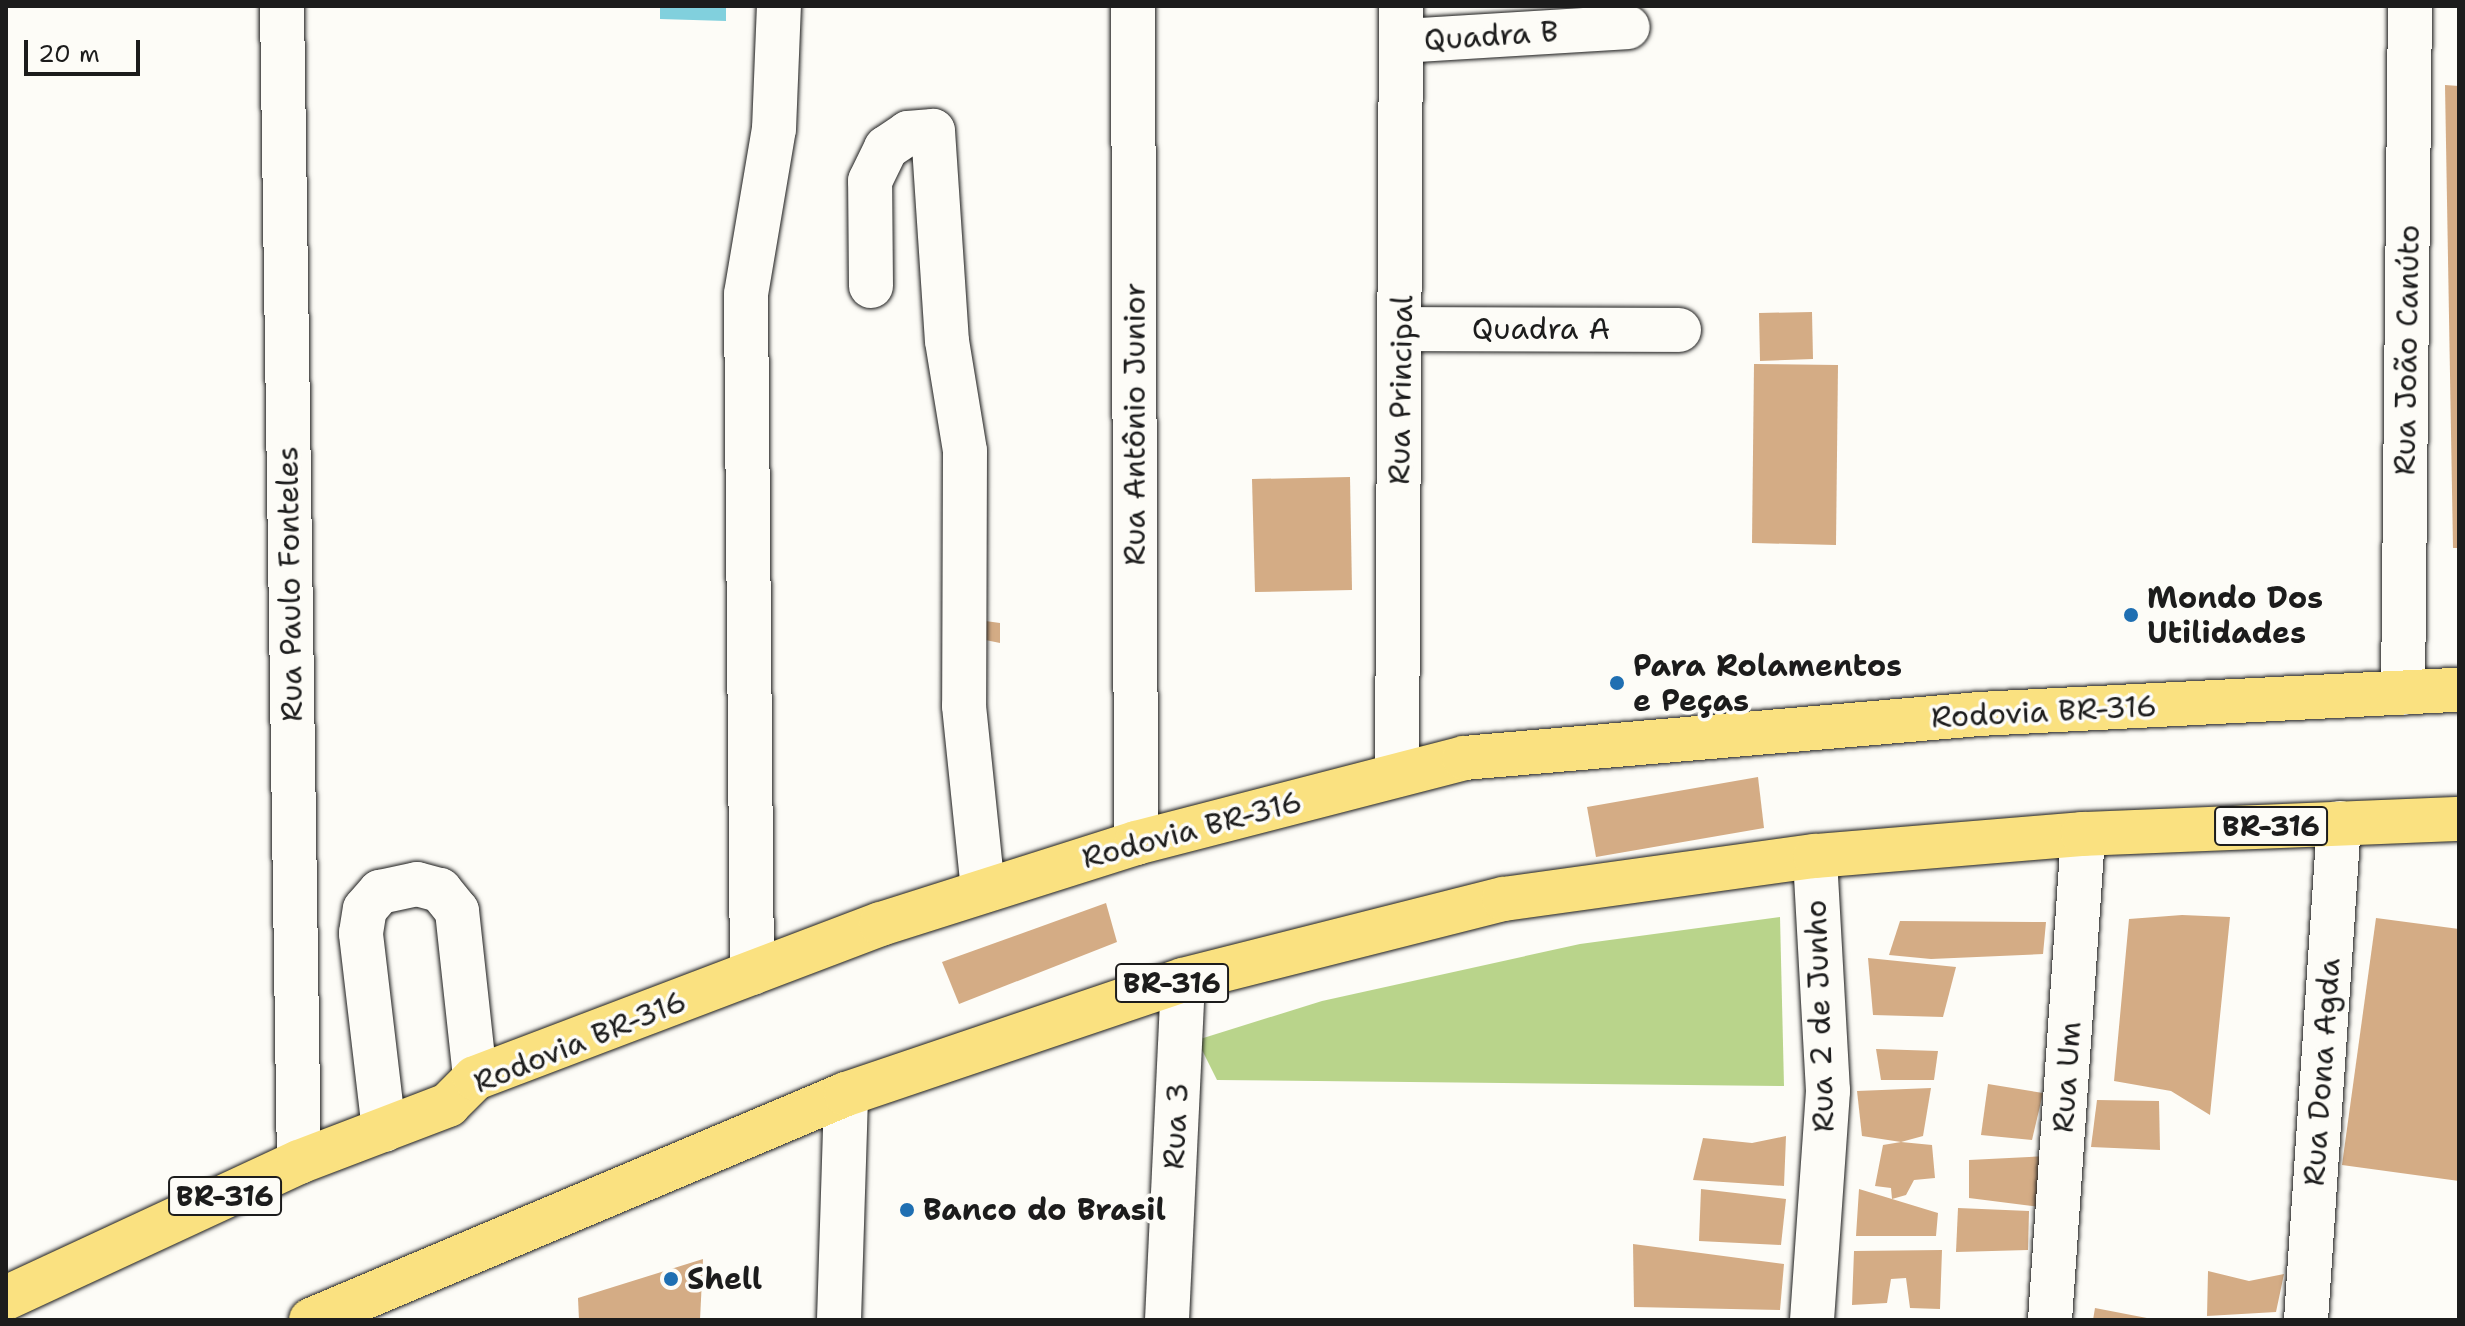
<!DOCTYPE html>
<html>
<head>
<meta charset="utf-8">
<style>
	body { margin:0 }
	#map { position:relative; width:2465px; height:1326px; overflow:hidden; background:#fdfcf7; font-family:"Shantell Sans",sans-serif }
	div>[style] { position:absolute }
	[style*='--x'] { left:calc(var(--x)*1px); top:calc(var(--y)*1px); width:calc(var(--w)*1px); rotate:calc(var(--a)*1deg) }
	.green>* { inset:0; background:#b9d48b }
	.water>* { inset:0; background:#81d0dd }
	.building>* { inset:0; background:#d4ac85 }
	.roads { filter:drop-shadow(0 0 2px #1c1c1c) drop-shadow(0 0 2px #1c1c1c) }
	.minor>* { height:44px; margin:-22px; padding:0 22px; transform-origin:22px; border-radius:22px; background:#fdfcf7 }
	.highway>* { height:44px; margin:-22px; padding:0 22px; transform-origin:22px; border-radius:22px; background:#fae180 }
	.dots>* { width:22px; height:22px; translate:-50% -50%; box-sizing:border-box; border:4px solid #fdfcf7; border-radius:50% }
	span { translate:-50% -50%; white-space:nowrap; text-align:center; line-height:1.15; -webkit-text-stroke:7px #fdfcf7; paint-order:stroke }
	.shield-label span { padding:2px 6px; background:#fdfcf7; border:2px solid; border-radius:6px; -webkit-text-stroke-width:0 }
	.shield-label { font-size:28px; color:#1c1c1c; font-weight:700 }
	.street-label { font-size:30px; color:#1c1c1c }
	.poi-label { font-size:30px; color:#1c1c1c; font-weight:700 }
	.left { translate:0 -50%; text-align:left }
	.frame { position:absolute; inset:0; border:8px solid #1c1c1c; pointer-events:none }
	.scale { position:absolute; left:24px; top:40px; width:116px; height:36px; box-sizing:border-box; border:4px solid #1c1c1c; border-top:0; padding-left:10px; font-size:24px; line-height:28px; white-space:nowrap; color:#1c1c1c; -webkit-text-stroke:6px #fdfcf7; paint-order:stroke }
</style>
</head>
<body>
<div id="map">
	<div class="green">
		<div style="clip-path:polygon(1780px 917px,1784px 1086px,1217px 1080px,1197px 1040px,1322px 1001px,1580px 944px)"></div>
	</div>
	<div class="water">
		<div style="clip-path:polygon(660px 6px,726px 6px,726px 21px,660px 19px)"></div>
	</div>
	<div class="building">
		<div style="clip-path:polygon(2445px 85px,2459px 86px,2459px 548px,2453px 548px)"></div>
		<div style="clip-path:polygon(1812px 312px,1813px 359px,1760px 361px,1759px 313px)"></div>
		<div style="clip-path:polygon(1754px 364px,1838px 365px,1836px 545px,1752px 543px)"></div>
		<div style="clip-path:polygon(1350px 477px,1352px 590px,1255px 592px,1252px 479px)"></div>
		<div style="clip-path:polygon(971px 619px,1000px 623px,1000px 643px,971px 637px)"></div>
		<div style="clip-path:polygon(1758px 777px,1764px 828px,1596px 857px,1587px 807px)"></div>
		<div style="clip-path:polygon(1106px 903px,1117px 942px,959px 1004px,942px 962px)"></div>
		<div style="clip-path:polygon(2182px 915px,2230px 917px,2210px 1115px,2171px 1091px,2114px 1081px,2129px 919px)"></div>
		<div style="clip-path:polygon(2376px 918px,2459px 929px,2459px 1181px,2342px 1165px)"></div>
		<div style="clip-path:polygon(1900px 921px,2046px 922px,2043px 954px,1931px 959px,1889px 955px)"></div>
		<div style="clip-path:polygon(1868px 958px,1956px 967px,1943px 1017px,1873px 1015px)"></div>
		<div style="clip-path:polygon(1876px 1049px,1938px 1051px,1934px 1080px,1881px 1080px)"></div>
		<div style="clip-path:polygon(1988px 1084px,2043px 1093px,2032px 1140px,1981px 1135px)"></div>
		<div style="clip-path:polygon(1931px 1088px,1923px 1136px,1901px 1142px,1862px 1136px,1857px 1091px)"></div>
		<div style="clip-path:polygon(2097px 1100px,2159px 1101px,2160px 1150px,2091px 1147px)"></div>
		<div style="clip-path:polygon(1786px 1136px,1784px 1186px,1693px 1180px,1703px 1138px,1752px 1143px)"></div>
		<div style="clip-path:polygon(1901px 1142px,1932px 1145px,1935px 1178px,1914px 1180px,1906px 1195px,1892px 1199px,1938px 1213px,1936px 1236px,1856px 1236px,1859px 1189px,1892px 1199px,1891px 1188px,1875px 1186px,1883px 1145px)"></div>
		<div style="clip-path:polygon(2048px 1156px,2040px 1207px,1969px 1198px,1969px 1160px)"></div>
		<div style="clip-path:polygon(1701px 1189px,1786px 1199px,1781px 1245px,1699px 1241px)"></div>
		<div style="clip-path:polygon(1958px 1208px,2029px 1211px,2028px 1250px,1956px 1252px)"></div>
		<div style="clip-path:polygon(1633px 1244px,1784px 1264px,1780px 1310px,1634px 1307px)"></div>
		<div style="clip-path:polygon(1942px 1250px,1940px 1309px,1910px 1308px,1906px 1278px,1891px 1279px,1887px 1303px,1852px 1305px,1854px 1251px)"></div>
		<div style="clip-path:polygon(703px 1259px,700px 1320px,579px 1320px,578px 1298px)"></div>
		<div style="clip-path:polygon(2208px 1271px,2249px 1281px,2284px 1274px,2276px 1312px,2207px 1316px)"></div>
		<div style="clip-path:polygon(2095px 1308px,2152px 1319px,2151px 1320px,2093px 1320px)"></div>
	</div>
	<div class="roads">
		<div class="minor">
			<div style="--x:282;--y:6;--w:1156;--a:89.16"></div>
			<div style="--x:1133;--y:6;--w:837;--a:89.79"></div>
			<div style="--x:1402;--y:41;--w:226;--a:-3.5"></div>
			<div style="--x:871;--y:286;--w:105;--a:-90.5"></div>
			<div style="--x:870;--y:181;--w:37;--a:-64"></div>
			<div style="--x:886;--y:148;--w:27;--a:-34"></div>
			<div style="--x:908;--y:133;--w:25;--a:-5"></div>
			<div style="--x:933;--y:131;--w:210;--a:86.2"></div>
			<div style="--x:947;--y:341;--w:111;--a:80.7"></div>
			<div style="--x:965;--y:451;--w:255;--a:90.2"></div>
			<div style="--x:964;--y:706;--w:186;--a:84.1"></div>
			<div style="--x:1402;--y:329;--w:277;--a:0.2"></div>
			<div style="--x:2403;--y:693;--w:687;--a:-89.42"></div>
			<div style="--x:1397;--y:775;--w:769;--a:-89.7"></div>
			<div style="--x:752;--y:973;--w:679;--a:-90.51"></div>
			<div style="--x:746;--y:294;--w:167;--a:-80.4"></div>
			<div style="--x:774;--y:129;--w:123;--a:-87.7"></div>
			<div style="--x:384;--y:1130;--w:198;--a:-96.7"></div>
			<div style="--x:361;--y:933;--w:24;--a:-81"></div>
			<div style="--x:365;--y:909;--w:23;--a:-49"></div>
			<div style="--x:380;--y:892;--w:38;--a:-12"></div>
			<div style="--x:417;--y:884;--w:24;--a:15"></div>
			<div style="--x:440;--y:890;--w:27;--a:51"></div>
			<div style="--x:457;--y:911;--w:168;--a:83.8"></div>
			<div style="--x:839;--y:1320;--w:226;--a:-88.2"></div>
			<div style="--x:1167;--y:1320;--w:340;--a:-87.3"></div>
			<div style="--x:1812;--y:1320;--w:230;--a:-86"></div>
			<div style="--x:1828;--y:1091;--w:235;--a:-93.2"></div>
			<div style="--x:2050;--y:1320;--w:487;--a:-86.1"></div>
			<div style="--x:2306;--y:1320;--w:498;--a:-86.2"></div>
		</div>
		<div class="highway">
			<div style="--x:6;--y:1298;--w:323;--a:-24.9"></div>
			<div style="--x:299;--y:1162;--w:160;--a:-20.9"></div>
			<div style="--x:448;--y:1105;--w:38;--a:-45"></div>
			<div style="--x:475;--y:1078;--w:434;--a:-20.8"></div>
			<div style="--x:881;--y:924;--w:268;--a:-17.6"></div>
			<div style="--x:1136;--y:843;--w:339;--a:-14.5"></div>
			<div style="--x:1464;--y:758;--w:517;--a:-4.88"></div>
			<div style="--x:1979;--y:714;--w:481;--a:-2.9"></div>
			<div style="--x:311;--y:1320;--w:581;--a:-22.9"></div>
			<div style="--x:846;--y:1094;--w:356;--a:-18.7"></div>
			<div style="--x:1183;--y:980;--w:331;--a:-14.2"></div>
			<div style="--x:1504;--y:899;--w:314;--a:-7.9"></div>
			<div style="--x:1815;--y:856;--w:269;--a:-4.7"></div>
			<div style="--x:2083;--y:834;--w:376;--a:-2.3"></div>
		</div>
	</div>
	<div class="dots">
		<div style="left:2131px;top:615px;background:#1f6fb2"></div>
		<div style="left:1617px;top:683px;background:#1f6fb2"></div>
		<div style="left:907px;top:1210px;background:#1f6fb2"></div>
		<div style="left:671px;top:1279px;background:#1f6fb2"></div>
	</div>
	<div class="shield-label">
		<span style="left:2271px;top:826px">BR-316</span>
		<span style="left:1172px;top:983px">BR-316</span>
		<span style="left:225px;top:1196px">BR-316</span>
	</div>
	<div class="street-label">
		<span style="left:1491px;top:36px;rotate:-4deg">Quadra B</span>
		<span style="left:1541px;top:329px">Quadra A</span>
		<span style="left:2407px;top:350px;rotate:-89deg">Rua João Canúto</span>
		<span style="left:1401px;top:390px;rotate:-89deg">Rua Principal</span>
		<span style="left:1135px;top:424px;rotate:-90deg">Rua Antônio Junior</span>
		<span style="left:290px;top:584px;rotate:-91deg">Rua Paulo Fonteles</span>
		<span style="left:2044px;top:712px;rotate:-3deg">Rodovia BR-316</span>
		<span style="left:1192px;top:830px;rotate:-15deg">Rodovia BR-316</span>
		<span style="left:1820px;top:1016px;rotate:-92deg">Rua 2 de Junho</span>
		<span style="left:580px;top:1042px;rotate:-22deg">Rodovia BR-316</span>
		<span style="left:2322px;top:1072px;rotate:-86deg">Rua Dona Agda</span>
		<span style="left:2067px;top:1077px;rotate:-86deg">Rua Um</span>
		<span style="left:1176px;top:1126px;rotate:-87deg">Rua 3</span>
	</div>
	<div class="poi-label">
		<span class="left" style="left:2147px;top:615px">Mondo Dos<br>Utilidades</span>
		<span class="left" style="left:1633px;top:683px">Para Rolamentos<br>e Peças</span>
		<span class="left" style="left:923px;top:1210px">Banco do Brasil</span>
		<span class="left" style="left:687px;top:1279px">Shell</span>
	</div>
	<div class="frame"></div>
	<div class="scale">20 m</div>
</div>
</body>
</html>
